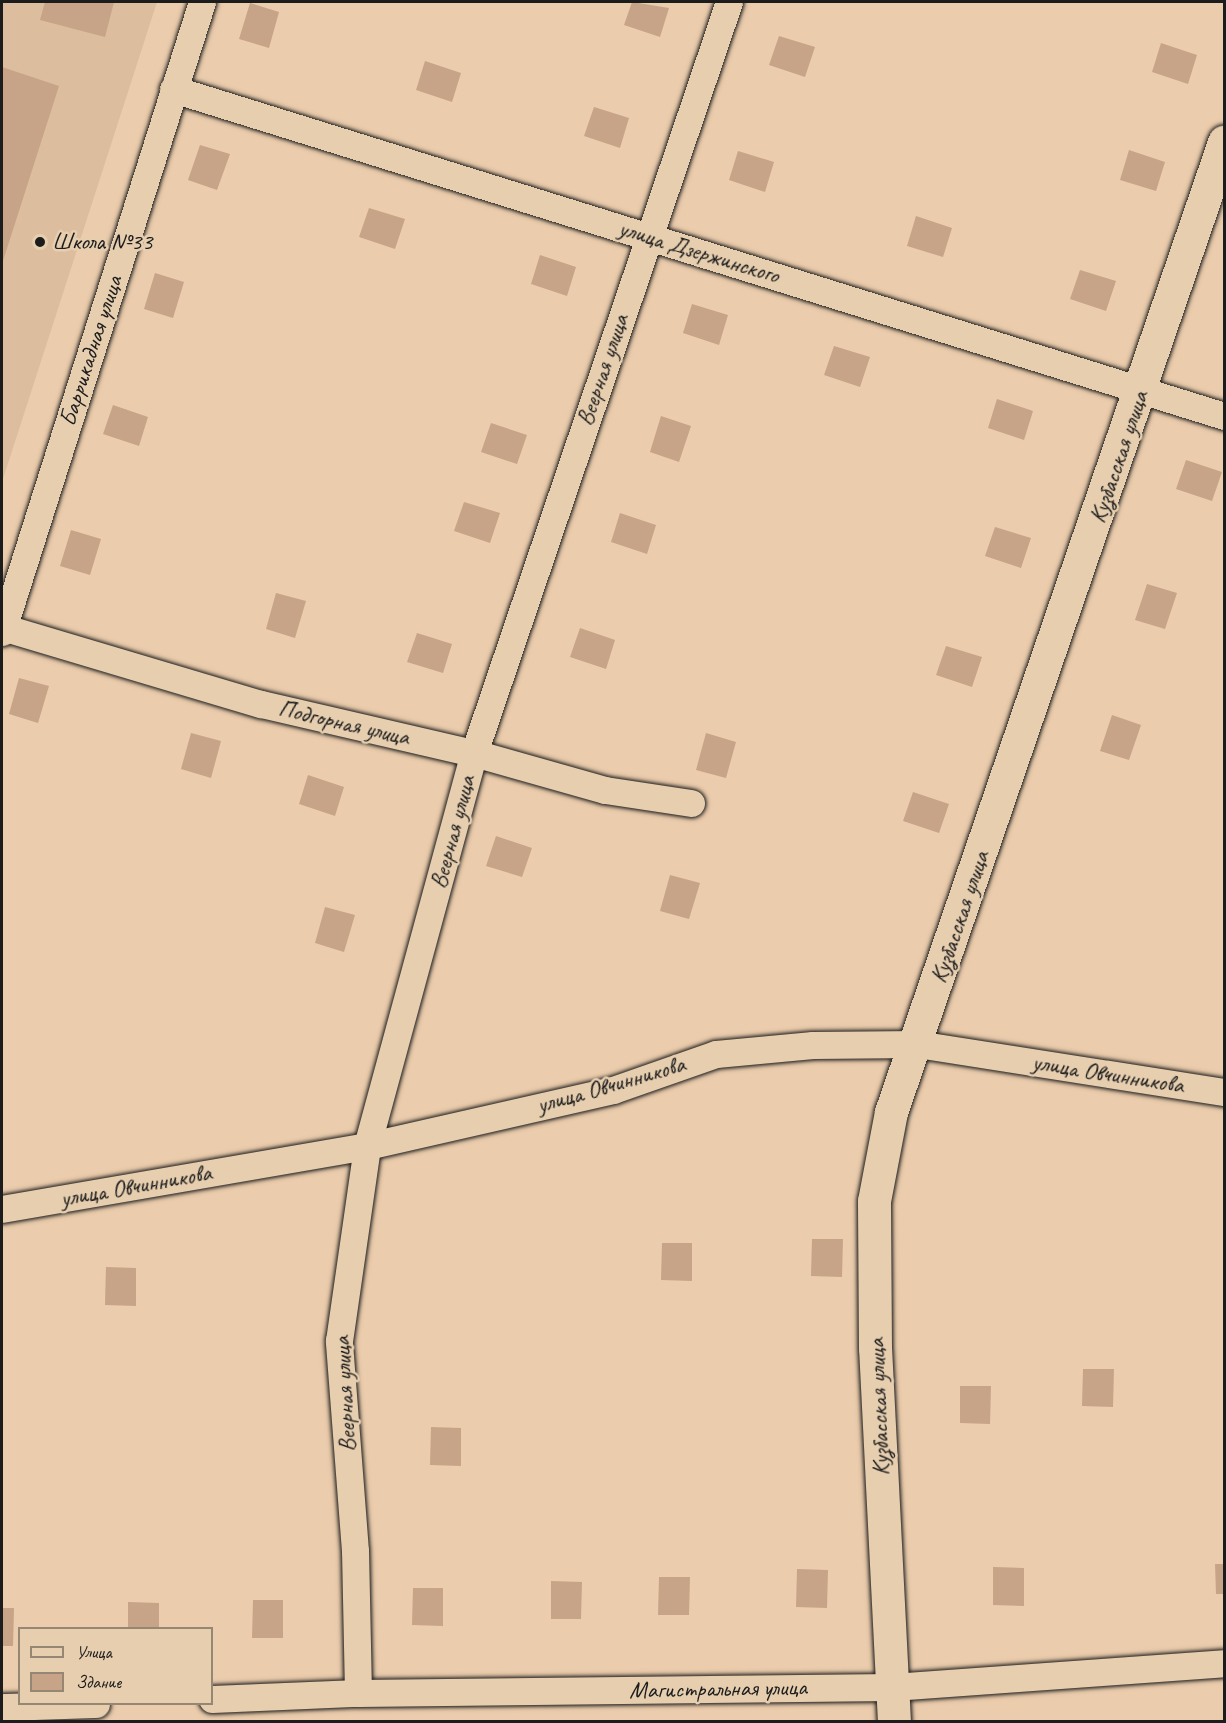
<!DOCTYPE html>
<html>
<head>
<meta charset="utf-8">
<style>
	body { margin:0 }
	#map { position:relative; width:1226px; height:1723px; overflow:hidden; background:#ebccac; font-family:Caveat,sans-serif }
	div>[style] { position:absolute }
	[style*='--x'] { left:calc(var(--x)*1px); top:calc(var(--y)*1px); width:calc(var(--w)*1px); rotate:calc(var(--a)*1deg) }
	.built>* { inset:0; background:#dcbd9e }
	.building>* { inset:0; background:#c7a388 }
	.roads { filter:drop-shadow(0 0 2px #1c1c1c) drop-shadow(0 0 2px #1c1c1c) }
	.minor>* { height:27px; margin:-13.5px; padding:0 13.5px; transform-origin:13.5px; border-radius:13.5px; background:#e6ceaf }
	.tertiary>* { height:33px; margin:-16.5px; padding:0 16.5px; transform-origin:16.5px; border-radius:16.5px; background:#e6ceaf }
	.dots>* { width:16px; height:16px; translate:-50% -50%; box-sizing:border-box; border:3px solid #e6ceaf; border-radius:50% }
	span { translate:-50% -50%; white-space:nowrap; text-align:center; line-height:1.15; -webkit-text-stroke:5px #e6ceaf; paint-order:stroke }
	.poi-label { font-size:24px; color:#1c1c1c }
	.left { translate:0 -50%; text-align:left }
	.street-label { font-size:24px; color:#1c1c1c }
	.frame { position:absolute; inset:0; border:3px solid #1c1c1c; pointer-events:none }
	.legend { position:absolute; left:18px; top:1627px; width:195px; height:78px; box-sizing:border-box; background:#e6ceaf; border:2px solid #958774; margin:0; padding:8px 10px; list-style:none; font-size:18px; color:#1c1c1c }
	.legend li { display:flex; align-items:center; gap:12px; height:30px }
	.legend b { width:30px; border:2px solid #958774 }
</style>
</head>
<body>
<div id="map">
	<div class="built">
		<div style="clip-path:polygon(2px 2px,157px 2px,2px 482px)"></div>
	</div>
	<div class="building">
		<div style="clip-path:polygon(45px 2px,114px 2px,105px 37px,40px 20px)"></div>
		<div style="clip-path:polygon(632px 2px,669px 8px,660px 37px,624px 25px)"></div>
		<div style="clip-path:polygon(250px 3px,279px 12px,269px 48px,239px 39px)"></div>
		<div style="clip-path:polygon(779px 36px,815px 47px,805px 77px,769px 65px)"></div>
		<div style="clip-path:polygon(1161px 43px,1197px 55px,1188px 84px,1152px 72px)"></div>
		<div style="clip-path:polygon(425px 61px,461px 73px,452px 102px,416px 90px)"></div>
		<div style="clip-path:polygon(2px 67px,59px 86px,2px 264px)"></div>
		<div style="clip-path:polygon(594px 107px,629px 118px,620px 148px,584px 136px)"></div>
		<div style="clip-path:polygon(200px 145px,230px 154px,217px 190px,188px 180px)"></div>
		<div style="clip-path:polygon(1129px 150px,1165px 162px,1156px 191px,1120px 180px)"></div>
		<div style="clip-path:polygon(738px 151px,774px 162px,765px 192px,729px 180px)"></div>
		<div style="clip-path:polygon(369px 208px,405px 219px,395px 249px,359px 237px)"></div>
		<div style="clip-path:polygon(916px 216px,952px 228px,943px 257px,907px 246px)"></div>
		<div style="clip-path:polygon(540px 255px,576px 267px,567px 296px,531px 284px)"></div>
		<div style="clip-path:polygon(1080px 270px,1116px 281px,1106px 311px,1070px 299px)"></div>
		<div style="clip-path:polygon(155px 273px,184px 282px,173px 318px,144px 309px)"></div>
		<div style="clip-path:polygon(692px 304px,728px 315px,719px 345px,683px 333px)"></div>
		<div style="clip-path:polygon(834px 346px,870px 357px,860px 387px,824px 375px)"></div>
		<div style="clip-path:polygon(997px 399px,1033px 411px,1024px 440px,988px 428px)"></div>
		<div style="clip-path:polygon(113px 405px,148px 417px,139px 446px,103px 434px)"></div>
		<div style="clip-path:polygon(661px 416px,691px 426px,679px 462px,650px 452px)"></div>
		<div style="clip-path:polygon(491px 423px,527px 435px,517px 464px,481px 452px)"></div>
		<div style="clip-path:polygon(1186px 460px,1222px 472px,1212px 501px,1176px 489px)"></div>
		<div style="clip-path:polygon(464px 502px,500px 513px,490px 543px,454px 531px)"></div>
		<div style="clip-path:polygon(620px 513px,656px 525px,647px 554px,611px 542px)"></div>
		<div style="clip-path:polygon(995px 527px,1031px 538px,1021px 568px,985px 556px)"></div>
		<div style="clip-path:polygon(71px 530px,101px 539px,90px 575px,60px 566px)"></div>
		<div style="clip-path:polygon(1147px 584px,1177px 593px,1165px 629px,1135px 620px)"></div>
		<div style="clip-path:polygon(276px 593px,306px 601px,295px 638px,266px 629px)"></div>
		<div style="clip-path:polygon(580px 628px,615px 640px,606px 669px,570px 657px)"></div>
		<div style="clip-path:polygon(417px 633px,452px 644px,443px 673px,407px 662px)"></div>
		<div style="clip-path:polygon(946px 646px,982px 657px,972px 687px,936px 675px)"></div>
		<div style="clip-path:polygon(19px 678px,49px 686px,38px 723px,9px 714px)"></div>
		<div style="clip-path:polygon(1112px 715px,1141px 725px,1129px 760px,1100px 751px)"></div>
		<div style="clip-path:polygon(191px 733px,221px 741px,211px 778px,181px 769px)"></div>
		<div style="clip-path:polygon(706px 733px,736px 742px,726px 778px,696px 770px)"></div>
		<div style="clip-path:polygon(308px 775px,344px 787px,335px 816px,299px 804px)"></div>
		<div style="clip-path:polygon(913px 792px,949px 804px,939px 833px,903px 821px)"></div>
		<div style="clip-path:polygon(496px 836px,532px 848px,522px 877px,486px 866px)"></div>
		<div style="clip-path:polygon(670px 875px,700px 883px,689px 919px,660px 911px)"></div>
		<div style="clip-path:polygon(325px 907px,355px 915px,344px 952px,315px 943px)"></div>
		<div style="clip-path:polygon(812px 1239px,843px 1239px,842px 1277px,811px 1276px)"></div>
		<div style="clip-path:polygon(662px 1243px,692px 1243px,692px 1281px,661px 1280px)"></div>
		<div style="clip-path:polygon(106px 1267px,136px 1268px,136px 1306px,105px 1305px)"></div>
		<div style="clip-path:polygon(1083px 1369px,1114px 1369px,1113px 1407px,1082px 1406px)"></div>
		<div style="clip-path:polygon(960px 1386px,991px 1386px,990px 1424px,960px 1423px)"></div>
		<div style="clip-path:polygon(431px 1427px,461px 1428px,461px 1466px,430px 1465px)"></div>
		<div style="clip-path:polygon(1215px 1564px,1224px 1564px,1224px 1594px,1216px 1594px)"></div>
		<div style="clip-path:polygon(993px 1567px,1024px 1568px,1024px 1606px,993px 1605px)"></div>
		<div style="clip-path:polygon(797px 1569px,828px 1570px,827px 1608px,796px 1607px)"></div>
		<div style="clip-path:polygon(659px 1577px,690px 1577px,689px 1615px,658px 1615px)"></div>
		<div style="clip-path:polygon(551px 1581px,582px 1582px,581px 1619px,551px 1619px)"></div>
		<div style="clip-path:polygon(413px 1588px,443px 1588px,443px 1626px,412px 1625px)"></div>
		<div style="clip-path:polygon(253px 1600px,283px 1600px,283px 1638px,252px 1638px)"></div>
		<div style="clip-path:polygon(128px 1602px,159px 1603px,159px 1628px,128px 1628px)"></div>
		<div style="clip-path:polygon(2px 1608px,14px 1608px,13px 1646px,2px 1646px)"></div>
	</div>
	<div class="roads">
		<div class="minor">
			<div style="--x:173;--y:89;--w:1101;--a:17.28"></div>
			<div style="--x:2;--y:627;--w:270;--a:16.6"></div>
			<div style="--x:261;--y:704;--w:219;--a:13"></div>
			<div style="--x:474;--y:753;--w:136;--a:15.8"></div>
			<div style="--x:605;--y:790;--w:87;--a:8.6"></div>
			<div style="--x:2;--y:632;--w:661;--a:-72.39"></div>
			<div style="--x:2;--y:1209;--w:370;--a:-9.8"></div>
			<div style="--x:367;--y:1146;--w:252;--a:-12.8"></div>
			<div style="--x:613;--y:1090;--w:109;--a:-19.3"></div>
			<div style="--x:716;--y:1054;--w:97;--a:-5.3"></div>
			<div style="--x:813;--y:1045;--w:104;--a:-0.6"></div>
			<div style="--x:917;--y:1044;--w:311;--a:8.9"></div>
			<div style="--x:358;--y:1693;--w:142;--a:-91.2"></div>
			<div style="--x:355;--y:1551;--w:211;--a:-94.4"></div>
			<div style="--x:339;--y:1341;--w:197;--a:-81.8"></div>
			<div style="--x:367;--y:1146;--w:407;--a:-74.8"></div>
			<div style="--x:474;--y:753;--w:793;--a:-71.25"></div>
			<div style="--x:212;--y:1699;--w:146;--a:-2.4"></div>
			<div style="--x:358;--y:1693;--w:534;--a:-0.64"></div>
			<div style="--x:892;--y:1687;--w:333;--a:-4.1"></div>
			<div style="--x:2;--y:1707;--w:94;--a:-1.8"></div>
		</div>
		<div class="tertiary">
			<div style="--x:894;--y:1722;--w:374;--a:-92.9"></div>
			<div style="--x:875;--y:1348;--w:147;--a:-90.4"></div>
			<div style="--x:874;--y:1201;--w:91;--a:-79.2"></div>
			<div style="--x:891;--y:1112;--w:1026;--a:-71.05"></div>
		</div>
	</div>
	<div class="dots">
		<div style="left:40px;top:242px;background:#1c1c1c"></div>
	</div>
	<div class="poi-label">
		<span class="left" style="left:52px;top:242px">Школа №33</span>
	</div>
	<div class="street-label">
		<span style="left:699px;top:252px;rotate:17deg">улица Дзержинского</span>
		<span style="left:91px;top:351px;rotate:-72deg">Баррикадная улица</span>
		<span style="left:603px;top:370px;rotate:-71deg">Веерная улица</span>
		<span style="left:1119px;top:457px;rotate:-71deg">Кузбасская улица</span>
		<span style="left:344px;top:723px;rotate:13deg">Подгорная улица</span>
		<span style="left:453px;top:832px;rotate:-75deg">Веерная улица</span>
		<span style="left:960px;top:917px;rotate:-71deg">Кузбасская улица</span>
		<span style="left:1108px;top:1074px;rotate:9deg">улица Овчинникова</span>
		<span style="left:611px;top:1085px;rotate:-16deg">улица Овчинникова</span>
		<span style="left:136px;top:1186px;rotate:-10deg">улица Овчинникова</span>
		<span style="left:345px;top:1394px;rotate:-93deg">Веерная улица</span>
		<span style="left:879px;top:1407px;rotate:-92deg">Кузбасская улица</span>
		<span style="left:718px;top:1689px;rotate:-1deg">Магистральная улица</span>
	</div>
	<div class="frame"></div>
	<ul class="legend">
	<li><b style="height:8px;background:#e6ceaf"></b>Улица</li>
	<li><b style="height:16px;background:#c7a388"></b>Здание</li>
	</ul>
</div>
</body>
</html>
